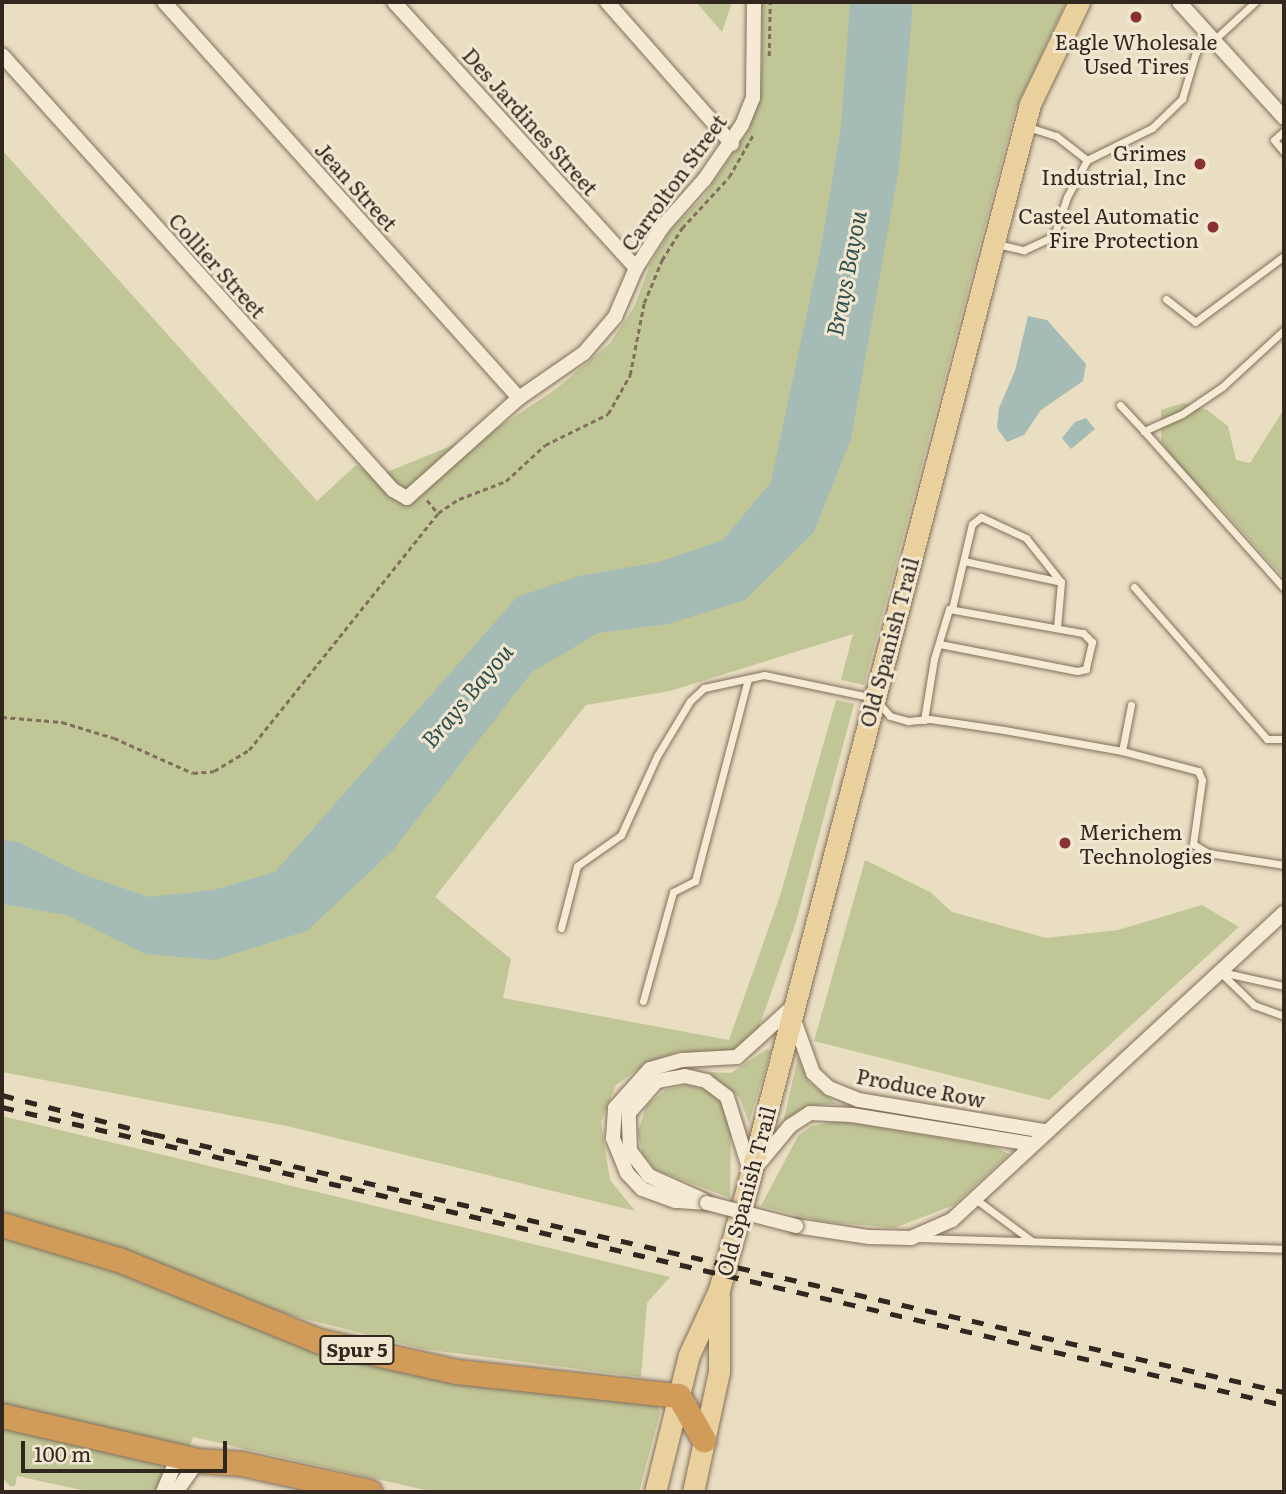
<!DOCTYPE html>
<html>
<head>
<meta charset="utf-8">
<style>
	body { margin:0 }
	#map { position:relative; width:1286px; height:1494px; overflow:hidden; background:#e9ddc2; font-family:Literata,serif }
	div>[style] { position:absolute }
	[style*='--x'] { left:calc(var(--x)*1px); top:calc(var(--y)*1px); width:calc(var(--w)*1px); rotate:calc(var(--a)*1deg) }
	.green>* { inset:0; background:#c1c697 }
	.water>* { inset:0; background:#a4bcb5 }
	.path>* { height:2.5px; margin-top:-1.25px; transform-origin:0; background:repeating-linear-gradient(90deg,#816f5b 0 5px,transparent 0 8.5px) }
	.roads { filter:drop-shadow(0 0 2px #816f5b) drop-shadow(0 0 2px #816f5b) }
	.lane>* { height:7px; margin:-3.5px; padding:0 3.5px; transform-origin:3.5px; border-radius:3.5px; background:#f5ebd4 }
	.street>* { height:14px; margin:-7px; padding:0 7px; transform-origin:7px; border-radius:7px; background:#f5ebd4 }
	.primary>* { height:21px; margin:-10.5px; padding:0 10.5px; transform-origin:10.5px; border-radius:10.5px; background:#e9d09d }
	.highway>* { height:24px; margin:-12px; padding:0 12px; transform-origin:12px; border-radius:12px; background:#d19b5a }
	.rail>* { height:4.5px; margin-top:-2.25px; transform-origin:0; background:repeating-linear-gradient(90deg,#32271e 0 12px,transparent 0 24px) }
	.bridges { filter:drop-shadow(0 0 2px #816f5b) drop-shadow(0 0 2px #816f5b) }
	.street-bridge>* { height:14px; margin:-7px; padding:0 7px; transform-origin:7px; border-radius:7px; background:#f5ebd4 }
	.dots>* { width:19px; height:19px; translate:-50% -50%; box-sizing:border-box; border:4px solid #f1e7d1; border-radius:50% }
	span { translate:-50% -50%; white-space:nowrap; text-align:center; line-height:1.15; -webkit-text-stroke:6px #f1e7d1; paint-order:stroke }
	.shield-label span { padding:2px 5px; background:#f1e7d1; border:2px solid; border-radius:5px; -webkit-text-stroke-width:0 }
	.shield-label { font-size:19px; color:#32271e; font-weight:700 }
	.poi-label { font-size:21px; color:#32271e }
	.right { translate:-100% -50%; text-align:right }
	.left { translate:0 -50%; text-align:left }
	.street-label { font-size:21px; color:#32271e }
	.water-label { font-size:23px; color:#2e514e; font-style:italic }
	.frame { position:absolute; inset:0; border:4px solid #32271e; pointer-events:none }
	.scale { position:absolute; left:21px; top:1441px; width:206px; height:32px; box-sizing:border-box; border:4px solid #32271e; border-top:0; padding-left:9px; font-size:21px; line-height:24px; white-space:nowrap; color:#32271e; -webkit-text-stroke:5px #f1e7d1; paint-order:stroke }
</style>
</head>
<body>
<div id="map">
	<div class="green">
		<div style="clip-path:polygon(696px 2px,732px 2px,722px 32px)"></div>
		<div style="clip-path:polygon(762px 2px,1066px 2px,1015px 110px,864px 685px,841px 680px,853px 634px,670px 691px,586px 705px,435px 897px,511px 959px,503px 998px,729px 1040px,780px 896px,836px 700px,854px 704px,796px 922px,758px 1030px,745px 1048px,712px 1059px,679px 1051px,644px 1065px,616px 1085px,601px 1122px,610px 1180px,635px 1211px,287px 1126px,2px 1072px,2px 150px,317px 501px,356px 465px,375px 477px,502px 425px,556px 389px,610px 343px,634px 307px,650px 265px,670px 231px,704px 196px,746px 134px,756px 107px,762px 64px)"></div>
		<div style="clip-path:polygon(1183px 403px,1207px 410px,1228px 426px,1236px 460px,1250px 463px,1284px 409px,1284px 578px,1212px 498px,1185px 476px,1161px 441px,1161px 410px)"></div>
		<div style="clip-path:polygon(865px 860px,930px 892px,952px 912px,1046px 938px,1118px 930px,1202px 905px,1239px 927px,1049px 1100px,814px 1041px)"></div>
		<div style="clip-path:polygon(767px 1049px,771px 1050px,749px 1123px,740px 1098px,708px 1072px,731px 1073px)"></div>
		<div style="clip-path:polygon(798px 1057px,809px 1082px,837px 1104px,814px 1105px,782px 1127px)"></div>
		<div style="clip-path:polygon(687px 1085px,708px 1091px,724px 1104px,731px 1128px,730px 1198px,656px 1170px,642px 1153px,638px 1132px,646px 1106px,665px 1090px)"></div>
		<div style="clip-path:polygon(2px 1116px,670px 1277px,647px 1303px,641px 1377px,423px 1349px,259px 1307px,107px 1247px,2px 1211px)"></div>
		<div style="clip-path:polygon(840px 1121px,995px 1147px,1009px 1154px,954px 1205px,894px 1228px,820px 1221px,761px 1206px,798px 1136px,811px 1126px)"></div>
		<div style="clip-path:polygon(2px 1236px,120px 1273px,284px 1337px,658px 1406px,660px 1413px,639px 1492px,434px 1492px,193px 1437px,189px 1448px,2px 1405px)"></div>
		<div style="clip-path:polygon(2px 1425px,160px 1463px,165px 1476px,158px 1492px,91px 1492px,17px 1476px,15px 1486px,10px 1486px,2px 1478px)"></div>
	</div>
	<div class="water">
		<div style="clip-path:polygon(850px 2px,913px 2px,899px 168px,851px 439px,814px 532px,745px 600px,668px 624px,598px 633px,532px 672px,393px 850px,307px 931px,215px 960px,145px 954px,66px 915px,2px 904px,2px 840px,18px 842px,82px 874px,149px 897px,214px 890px,275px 872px,517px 597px,579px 576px,659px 562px,723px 540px,771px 482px,821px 247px,841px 127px)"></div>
		<div style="clip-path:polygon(1028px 316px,1047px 320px,1086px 364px,1083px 381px,1041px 410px,1024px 435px,1007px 442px,997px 428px,999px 408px,1015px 371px)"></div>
		<div style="clip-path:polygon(1086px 418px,1095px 429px,1071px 449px,1062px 438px,1075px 422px)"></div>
	</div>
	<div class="path">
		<div style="--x:769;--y:56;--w:54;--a:-88.9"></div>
		<div style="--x:427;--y:500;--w:17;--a:50"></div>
		<div style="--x:2;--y:717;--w:60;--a:4.8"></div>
		<div style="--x:62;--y:722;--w:54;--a:17.1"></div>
		<div style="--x:114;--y:738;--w:86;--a:23.9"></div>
		<div style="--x:193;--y:773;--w:21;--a:-5"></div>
		<div style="--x:214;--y:771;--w:41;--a:-31"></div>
		<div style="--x:249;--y:750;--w:303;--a:-51.4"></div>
		<div style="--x:438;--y:513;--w:25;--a:-34"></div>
		<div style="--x:459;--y:499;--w:50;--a:-21"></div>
		<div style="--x:506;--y:481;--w:53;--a:-42.7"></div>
		<div style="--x:545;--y:445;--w:70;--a:-26.2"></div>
		<div style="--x:608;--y:414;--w:45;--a:-60.6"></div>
		<div style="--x:630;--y:375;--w:73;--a:-79"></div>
		<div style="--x:644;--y:303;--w:47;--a:-67.3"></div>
		<div style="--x:662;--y:260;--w:38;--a:-58"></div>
		<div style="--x:682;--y:228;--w:69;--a:-47.3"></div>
		<div style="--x:729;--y:177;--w:48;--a:-60.3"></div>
	</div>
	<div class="roads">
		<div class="lane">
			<div style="--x:1214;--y:40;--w:56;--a:-42.8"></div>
			<div style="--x:1284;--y:131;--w:13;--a:138"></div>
			<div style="--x:1274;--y:140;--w:16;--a:50"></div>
			<div style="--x:1087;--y:160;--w:72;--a:-26.2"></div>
			<div style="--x:1152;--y:128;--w:42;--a:-44"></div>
			<div style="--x:1182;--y:99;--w:49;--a:-73.4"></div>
			<div style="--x:1196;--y:52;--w:21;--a:-62"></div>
			<div style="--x:997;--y:244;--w:28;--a:13"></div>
			<div style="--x:1024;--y:250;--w:33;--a:-25"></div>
			<div style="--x:1054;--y:236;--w:41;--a:-71.6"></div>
			<div style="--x:1067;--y:197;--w:42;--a:-61.6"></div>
			<div style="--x:1087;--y:160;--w:39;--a:-142"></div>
			<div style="--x:1056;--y:136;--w:33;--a:-162"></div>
			<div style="--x:1166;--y:299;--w:37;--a:38"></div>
			<div style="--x:1195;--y:322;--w:111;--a:-36.6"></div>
			<div style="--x:1284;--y:330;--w:84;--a:137.4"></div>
			<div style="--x:1222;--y:387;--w:48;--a:146"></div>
			<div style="--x:1182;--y:414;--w:42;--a:155.9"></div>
			<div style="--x:1144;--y:431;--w:210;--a:48.3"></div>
			<div style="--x:1120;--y:405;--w:35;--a:47"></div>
			<div style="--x:964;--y:561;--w:99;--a:12.2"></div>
			<div style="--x:1134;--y:587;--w:202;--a:48.8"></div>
			<div style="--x:1267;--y:739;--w:17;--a:0"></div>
			<div style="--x:952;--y:609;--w:87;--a:-76.8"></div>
			<div style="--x:972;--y:524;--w:11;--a:-38"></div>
			<div style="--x:981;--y:517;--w:50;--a:25"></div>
			<div style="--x:1026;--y:538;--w:56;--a:51.5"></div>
			<div style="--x:1061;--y:582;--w:46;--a:95"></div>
			<div style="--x:924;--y:720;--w:62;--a:-80.7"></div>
			<div style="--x:934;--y:659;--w:52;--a:-73.3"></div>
			<div style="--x:949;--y:609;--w:136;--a:10.2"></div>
			<div style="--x:1083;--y:633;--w:13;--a:45"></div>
			<div style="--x:1092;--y:642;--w:28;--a:103"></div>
			<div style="--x:1086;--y:669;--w:9;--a:167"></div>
			<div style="--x:1077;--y:671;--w:140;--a:-168.9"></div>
			<div style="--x:1122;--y:751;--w:47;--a:-78.9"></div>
			<div style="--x:561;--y:928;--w:64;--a:-75.5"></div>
			<div style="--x:577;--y:866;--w:54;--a:-35.2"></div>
			<div style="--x:621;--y:835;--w:87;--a:-65.5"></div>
			<div style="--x:657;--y:756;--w:64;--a:-59"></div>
			<div style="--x:690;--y:701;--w:19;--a:-43"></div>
			<div style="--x:704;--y:688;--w:61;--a:-12.2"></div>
			<div style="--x:764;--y:675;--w:112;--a:11.8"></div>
			<div style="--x:874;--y:698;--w:24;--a:48"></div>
			<div style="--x:890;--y:716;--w:19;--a:16"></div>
			<div style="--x:908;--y:721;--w:22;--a:-5"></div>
			<div style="--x:930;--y:719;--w:75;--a:8.5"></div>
			<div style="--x:1004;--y:730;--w:120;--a:10.1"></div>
			<div style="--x:1122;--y:751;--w:79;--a:14.7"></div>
			<div style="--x:1198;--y:771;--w:10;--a:66"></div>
			<div style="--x:1202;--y:780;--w:65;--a:98"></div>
			<div style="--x:1193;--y:844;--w:17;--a:31"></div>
			<div style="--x:1208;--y:853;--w:77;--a:9"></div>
			<div style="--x:1221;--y:972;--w:65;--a:12.5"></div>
			<div style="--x:1221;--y:973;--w:46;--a:44.1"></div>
			<div style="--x:1254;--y:1005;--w:32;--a:20"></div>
			<div style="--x:643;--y:1001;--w:113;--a:-74.6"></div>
			<div style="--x:673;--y:892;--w:25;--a:-27"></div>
			<div style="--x:695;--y:881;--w:209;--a:-75.3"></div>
			<div style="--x:974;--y:1198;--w:72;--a:36.6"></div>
			<div style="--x:919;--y:1238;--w:365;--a:1.7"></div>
		</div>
		<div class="street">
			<div style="--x:164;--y:2;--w:532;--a:48.12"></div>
			<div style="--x:394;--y:2;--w:360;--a:47.7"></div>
			<div style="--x:607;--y:2;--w:189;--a:48.6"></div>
			<div style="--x:1179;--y:2;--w:156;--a:47.8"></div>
			<div style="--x:2;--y:55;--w:585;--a:48.05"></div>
			<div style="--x:393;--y:490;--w:16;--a:30"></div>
			<div style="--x:407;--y:498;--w:150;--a:-41.8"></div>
			<div style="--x:519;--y:398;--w:79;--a:-34.7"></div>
			<div style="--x:584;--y:353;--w:48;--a:-49.3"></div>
			<div style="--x:615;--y:317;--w:53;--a:-66.8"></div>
			<div style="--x:636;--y:268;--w:50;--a:-57.3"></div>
			<div style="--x:663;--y:226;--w:62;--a:-48.3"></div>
			<div style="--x:704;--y:180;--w:67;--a:-55.4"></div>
			<div style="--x:742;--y:125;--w:29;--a:-68"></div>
			<div style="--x:753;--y:98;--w:96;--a:-89.4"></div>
			<div style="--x:756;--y:1167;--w:53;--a:-50.3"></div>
			<div style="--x:790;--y:1126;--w:24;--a:-33"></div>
			<div style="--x:810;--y:1113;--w:42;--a:2.7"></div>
			<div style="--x:852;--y:1115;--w:181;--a:9.2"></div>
			<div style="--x:703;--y:1200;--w:59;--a:-156"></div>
			<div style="--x:649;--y:1176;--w:31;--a:-127"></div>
			<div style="--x:630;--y:1151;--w:38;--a:-92"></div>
			<div style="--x:629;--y:1113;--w:43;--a:-48.8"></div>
			<div style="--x:657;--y:1081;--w:28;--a:-10"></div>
			<div style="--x:685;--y:1076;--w:22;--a:13"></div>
			<div style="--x:706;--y:1081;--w:26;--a:37"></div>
			<div style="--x:727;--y:1097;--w:77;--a:72.7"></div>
			<div style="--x:707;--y:1203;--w:32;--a:-176"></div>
			<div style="--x:675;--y:1201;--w:35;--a:-160"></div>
			<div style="--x:642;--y:1189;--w:22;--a:-133"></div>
			<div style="--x:627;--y:1173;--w:38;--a:-112"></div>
			<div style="--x:613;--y:1138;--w:30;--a:-86"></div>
			<div style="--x:615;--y:1108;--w:52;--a:-48.1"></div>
			<div style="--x:650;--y:1069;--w:33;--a:-16"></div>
			<div style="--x:682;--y:1060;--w:55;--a:-3.1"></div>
			<div style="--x:737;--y:1057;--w:72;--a:-42.2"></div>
			<div style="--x:790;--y:1009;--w:68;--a:70.2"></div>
			<div style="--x:813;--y:1073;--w:22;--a:43"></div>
			<div style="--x:829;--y:1088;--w:32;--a:22"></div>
			<div style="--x:859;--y:1100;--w:189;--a:9.5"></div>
			<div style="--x:796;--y:1226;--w:74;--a:8.6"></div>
			<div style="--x:869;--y:1237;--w:42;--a:1.4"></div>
			<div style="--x:911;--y:1238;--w:45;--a:-23.7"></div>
			<div style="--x:952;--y:1220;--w:452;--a:-42.8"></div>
			<div style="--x:163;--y:1492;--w:39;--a:-67"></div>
			<div style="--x:176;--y:1492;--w:38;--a:-55"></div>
		</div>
		<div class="primary">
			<div style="--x:655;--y:1492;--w:141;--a:-76.1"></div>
			<div style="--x:689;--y:1355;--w:72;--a:-65.2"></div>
			<div style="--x:719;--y:1290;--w:121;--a:-74.7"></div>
			<div style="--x:751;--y:1173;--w:1105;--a:-75.37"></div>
			<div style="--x:1030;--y:104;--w:113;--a:-64.3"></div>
			<div style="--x:693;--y:1492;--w:123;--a:-77.8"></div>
			<div style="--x:719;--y:1372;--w:76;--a:-90"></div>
		</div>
		<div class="highway">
			<div style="--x:2;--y:1225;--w:122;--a:16.7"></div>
			<div style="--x:119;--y:1260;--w:215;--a:22.1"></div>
			<div style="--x:318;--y:1341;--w:142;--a:12.6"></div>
			<div style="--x:457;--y:1372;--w:223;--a:6.2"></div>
			<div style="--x:679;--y:1396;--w:51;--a:60.4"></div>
			<div style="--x:2;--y:1416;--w:201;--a:12.9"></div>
			<div style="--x:198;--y:1461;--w:44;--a:3.9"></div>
			<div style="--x:242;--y:1464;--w:131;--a:12.3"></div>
		</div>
	</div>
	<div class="rail">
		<div style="--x:2;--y:1095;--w:156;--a:14.5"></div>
		<div style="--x:153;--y:1134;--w:1160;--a:12.85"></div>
		<div style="--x:2;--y:1107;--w:1316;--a:13.09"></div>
	</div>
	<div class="bridges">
		<div class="street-bridge">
			<div style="--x:707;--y:1203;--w:92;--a:14.5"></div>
		</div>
	</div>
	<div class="dots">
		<div style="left:1136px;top:17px;background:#8a3133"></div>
		<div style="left:1200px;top:164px;background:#8a3133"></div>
		<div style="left:1213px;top:227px;background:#8a3133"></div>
		<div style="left:1065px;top:843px;background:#8a3133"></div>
	</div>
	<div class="shield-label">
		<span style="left:357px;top:1350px">Spur 5</span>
	</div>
	<div class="poi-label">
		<span style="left:1136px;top:53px">Eagle Wholesale<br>Used Tires</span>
		<span class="right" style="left:1186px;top:164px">Grimes<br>Industrial, Inc</span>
		<span class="right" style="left:1199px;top:227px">Casteel Automatic<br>Fire Protection</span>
		<span class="left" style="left:1079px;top:843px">Merichem<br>Technologies</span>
	</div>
	<div class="street-label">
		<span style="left:531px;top:121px;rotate:48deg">Des Jardines Street</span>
		<span style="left:673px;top:182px;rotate:-54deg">Carrolton Street</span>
		<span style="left:357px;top:186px;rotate:48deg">Jean Street</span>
		<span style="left:218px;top:265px;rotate:48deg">Collier Street</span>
		<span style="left:888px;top:642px;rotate:-75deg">Old Spanish Trail</span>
		<span style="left:921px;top:1087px;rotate:11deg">Produce Row</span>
		<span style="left:745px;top:1191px;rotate:-75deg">Old Spanish Trail</span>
	</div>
	<div class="water-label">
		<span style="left:845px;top:273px;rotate:-79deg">Brays Bayou</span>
		<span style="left:466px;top:695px;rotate:-50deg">Brays Bayou</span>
	</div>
	<div class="frame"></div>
	<div class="scale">100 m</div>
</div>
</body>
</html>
